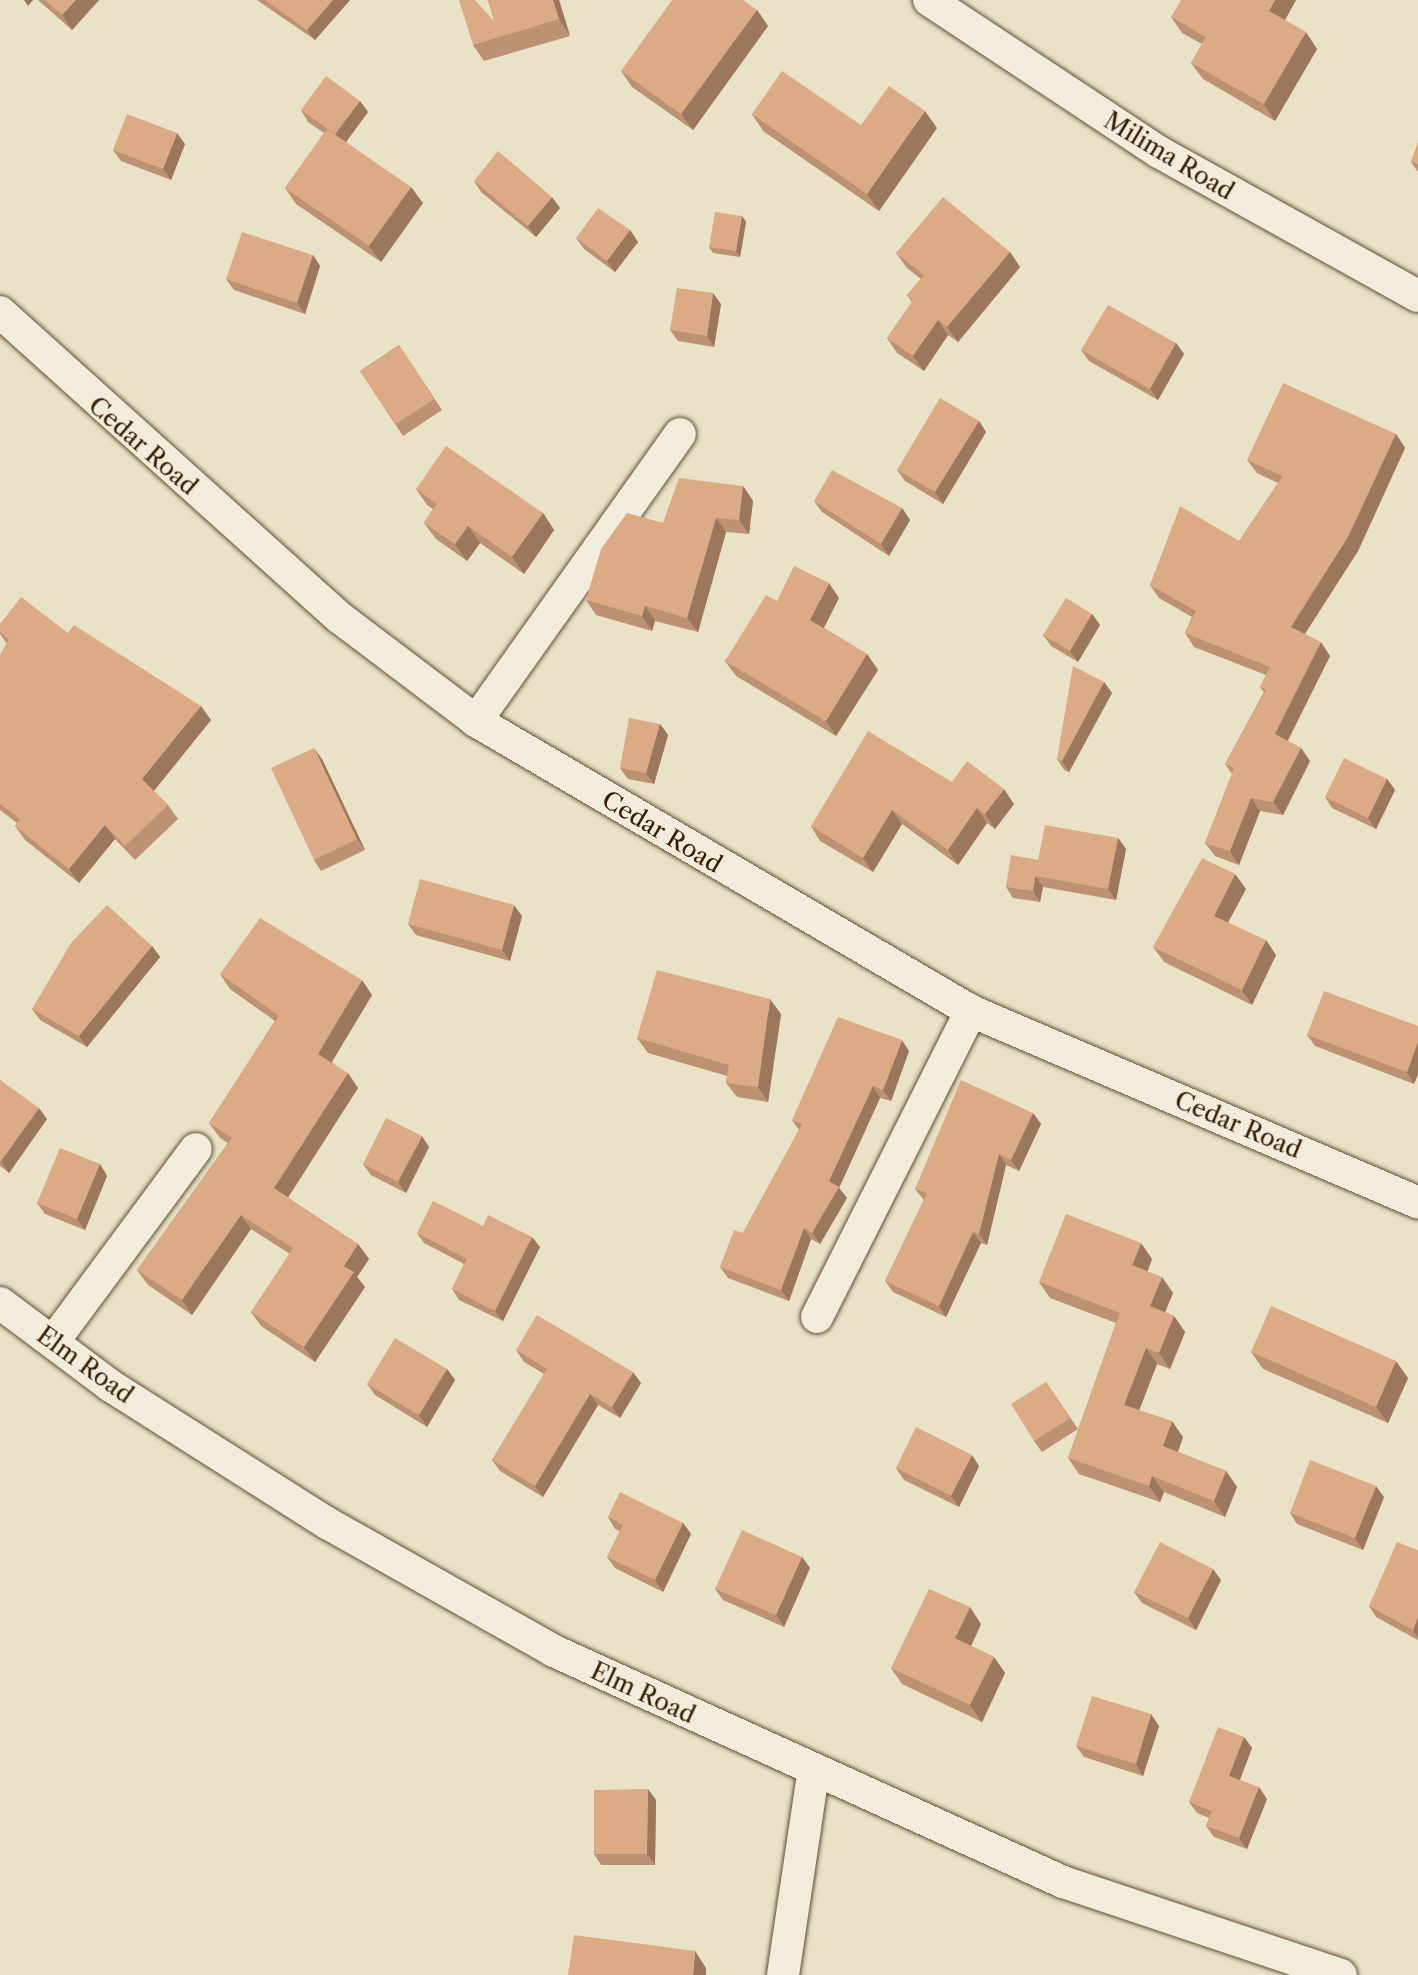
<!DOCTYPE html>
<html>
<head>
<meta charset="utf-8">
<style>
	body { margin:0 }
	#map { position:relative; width:1418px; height:1975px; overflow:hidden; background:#e9e2c7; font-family:"Libre Caslon Text",serif }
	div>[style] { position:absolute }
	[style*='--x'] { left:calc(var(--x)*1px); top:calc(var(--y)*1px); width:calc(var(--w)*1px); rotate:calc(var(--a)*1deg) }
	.roads { filter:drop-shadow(0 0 2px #614e32) drop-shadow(0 0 2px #614e32) }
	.street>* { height:32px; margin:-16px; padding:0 16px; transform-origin:16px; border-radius:16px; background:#f1ecdb }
	.wall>* { inset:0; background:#bd9272 }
	.shaded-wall>* { inset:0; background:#9a775d }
	.building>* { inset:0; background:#dcaa85 }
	span { translate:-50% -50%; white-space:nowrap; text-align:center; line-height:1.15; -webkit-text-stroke:6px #f1ecdb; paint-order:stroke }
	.street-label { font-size:24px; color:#341d00 }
</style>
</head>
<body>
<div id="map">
	<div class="roads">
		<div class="street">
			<div style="--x:929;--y:0;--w:276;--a:33.5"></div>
			<div style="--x:1159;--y:152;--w:296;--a:29.1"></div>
			<div style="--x:0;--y:312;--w:457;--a:42"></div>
			<div style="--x:340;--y:618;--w:171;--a:37.1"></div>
			<div style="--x:476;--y:721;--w:574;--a:30.36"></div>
			<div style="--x:971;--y:1011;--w:486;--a:23.2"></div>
			<div style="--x:476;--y:721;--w:352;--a:-54.6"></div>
			<div style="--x:0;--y:1303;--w:139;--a:36.8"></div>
			<div style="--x:111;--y:1386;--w:256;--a:32.4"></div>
			<div style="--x:327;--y:1523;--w:261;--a:29.4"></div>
			<div style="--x:554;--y:1651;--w:559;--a:24.41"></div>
			<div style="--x:1063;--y:1882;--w:293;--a:18.5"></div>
			<div style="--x:817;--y:1317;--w:343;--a:-63.3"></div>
			<div style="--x:53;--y:1342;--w:240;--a:-53.5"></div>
			<div style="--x:783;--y:1975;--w:203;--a:-81.5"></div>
		</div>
	</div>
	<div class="wall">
		<div style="clip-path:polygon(38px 0,99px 0,72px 30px)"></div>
		<div style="clip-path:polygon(257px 0,350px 0,315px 40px)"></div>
		<div style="clip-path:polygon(488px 0,559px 0,570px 36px,484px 61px,473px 45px,494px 21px)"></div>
		<div style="clip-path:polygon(1296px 0,1285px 20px,1317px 49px,1275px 121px,1203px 79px,1191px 63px,1202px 44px,1182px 33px,1171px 17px)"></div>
		<div style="clip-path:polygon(757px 10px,768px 26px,693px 130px,632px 87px,621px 71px)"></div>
		<div style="clip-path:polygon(360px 101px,368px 112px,346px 142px,423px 203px,381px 262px,296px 204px,285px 188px,324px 133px,308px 122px,301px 110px)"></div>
		<div style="clip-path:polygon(752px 114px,861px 125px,937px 128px,879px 211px,763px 131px)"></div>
		<div style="clip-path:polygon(1418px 143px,1418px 172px,1411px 162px)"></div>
		<div style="clip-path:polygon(185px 144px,171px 180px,121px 161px,113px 150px)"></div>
		<div style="clip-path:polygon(474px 181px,560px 208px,536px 237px,481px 192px)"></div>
		<div style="clip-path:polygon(742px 216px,746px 222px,740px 257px,713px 253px,709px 247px)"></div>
		<div style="clip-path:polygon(630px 230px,638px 242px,615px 272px,584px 249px,576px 238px)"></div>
		<div style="clip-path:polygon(1010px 252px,1020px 267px,958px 342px,948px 335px,924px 371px,897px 353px,887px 338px,912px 302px,907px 295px,921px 279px,907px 268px,896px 253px)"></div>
		<div style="clip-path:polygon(313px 255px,320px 266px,305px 314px,234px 290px,226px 279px)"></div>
		<div style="clip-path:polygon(721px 304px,714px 347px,678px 341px,670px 330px)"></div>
		<div style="clip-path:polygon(1176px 343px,1184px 354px,1158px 400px,1089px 361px,1081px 350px)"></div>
		<div style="clip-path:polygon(399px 345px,442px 410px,403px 436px,360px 371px)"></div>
		<div style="clip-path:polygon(979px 421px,986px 432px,943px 504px,905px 481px,897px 470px)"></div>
		<div style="clip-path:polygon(1396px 434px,1405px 448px,1358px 551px,1305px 634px,1330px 656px,1288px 741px,1301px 748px,1310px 761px,1283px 815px,1260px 811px,1239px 865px,1215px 856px,1205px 843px,1232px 774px,1225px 764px,1264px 692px,1260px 687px,1266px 675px,1194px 647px,1185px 633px,1192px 617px,1159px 598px,1150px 585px,1239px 541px,1278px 483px,1257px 473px,1247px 460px)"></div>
		<div style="clip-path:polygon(743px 486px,753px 501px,749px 534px,726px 532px,698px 632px,655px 621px,652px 631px,596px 615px,586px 600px,663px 523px)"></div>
		<div style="clip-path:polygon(416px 489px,543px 513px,554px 530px,524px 574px,480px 543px,467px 561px,436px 539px,424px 523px,433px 509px,427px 505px)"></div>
		<div style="clip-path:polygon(814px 501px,902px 508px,910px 520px,889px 556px,822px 512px)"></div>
		<div style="clip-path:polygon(839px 598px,824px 628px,867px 654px,878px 670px,836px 736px,736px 676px,725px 661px,777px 601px)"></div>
		<div style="clip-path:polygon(1092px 614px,1100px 625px,1078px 662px,1051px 646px,1043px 635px)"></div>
		<div style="clip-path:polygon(0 624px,68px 633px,211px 720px,154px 791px,168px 805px,178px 819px,135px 860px,115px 839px,79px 883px,25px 840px,15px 826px,17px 823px,0 810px,0 655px,7px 644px,0 634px)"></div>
		<div style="clip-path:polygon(1104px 682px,1112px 693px,1069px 772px,1064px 770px,1057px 759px)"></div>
		<div style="clip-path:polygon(660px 724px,668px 735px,654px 784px,628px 779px,620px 768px)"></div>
		<div style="clip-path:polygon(322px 759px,365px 850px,321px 871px,314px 860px)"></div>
		<div style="clip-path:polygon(1387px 779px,1395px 790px,1376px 829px,1332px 808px,1325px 797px)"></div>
		<div style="clip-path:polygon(952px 782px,1014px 804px,995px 829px,987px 823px,958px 865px,902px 824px,873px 872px,820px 841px,811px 826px)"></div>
		<div style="clip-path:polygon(1118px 838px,1126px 849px,1116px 900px,1043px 887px,1040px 902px,1013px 898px,1006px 887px,1038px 860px)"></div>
		<div style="clip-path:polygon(1246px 889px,1228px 922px,1276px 955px,1252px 1005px,1164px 962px,1153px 947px)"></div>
		<div style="clip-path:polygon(522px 916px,510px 961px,416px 935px,408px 924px)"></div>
		<div style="clip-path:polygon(152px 946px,160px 957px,87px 1047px,40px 1020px,32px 1009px)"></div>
		<div style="clip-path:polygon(220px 974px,372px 995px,332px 1062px,358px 1088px,288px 1198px,358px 1244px,369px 1259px,357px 1277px,365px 1287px,315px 1362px,261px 1326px,251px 1312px,290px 1254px,251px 1229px,192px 1315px,148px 1285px,137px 1270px,228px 1143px,220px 1138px,209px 1123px,275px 1021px,230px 989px)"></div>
		<div style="clip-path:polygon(781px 1014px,768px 1102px,737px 1097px,726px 1083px,727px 1076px,648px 1053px,637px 1038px)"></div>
		<div style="clip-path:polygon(1418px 1026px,1418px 1074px,1414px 1084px,1315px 1046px,1307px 1035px)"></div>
		<div style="clip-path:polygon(909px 1051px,891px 1101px,880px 1098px,839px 1188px,847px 1198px,820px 1244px,811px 1239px,789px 1301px,728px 1278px,720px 1267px,743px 1233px,799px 1130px,792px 1120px)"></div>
		<div style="clip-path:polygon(0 1080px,47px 1119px,9px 1173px,0 1166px)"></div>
		<div style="clip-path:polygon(1033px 1113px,1041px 1124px,1019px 1171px,1006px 1165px,987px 1245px,981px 1243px,946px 1317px,893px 1292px,885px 1281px,924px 1200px,915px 1189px)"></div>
		<div style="clip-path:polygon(429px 1147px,406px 1193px,371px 1175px,363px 1164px)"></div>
		<div style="clip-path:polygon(100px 1164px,107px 1176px,85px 1230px,45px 1214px,37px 1203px)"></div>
		<div style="clip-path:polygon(483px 1226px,540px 1247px,503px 1321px,459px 1300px,452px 1289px,464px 1264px,424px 1243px,417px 1233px)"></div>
		<div style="clip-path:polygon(1152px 1259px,1147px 1271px,1173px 1293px,1165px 1312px,1174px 1316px,1185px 1332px,1170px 1369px,1157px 1364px,1139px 1410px,1183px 1437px,1178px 1452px,1226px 1471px,1237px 1487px,1225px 1517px,1164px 1492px,1160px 1502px,1079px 1474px,1068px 1458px,1116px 1323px,1050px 1298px,1039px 1282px)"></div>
		<div style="clip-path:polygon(516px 1350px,641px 1383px,620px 1418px,598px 1405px,543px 1497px,500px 1471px,492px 1460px,544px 1374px,524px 1362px)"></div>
		<div style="clip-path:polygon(1251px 1352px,1408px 1378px,1388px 1423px,1263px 1369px)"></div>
		<div style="clip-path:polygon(447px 1369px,455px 1380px,427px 1427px,375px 1395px,367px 1384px)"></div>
		<div style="clip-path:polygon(1046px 1382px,1078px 1429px,1042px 1452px,1034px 1441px)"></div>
		<div style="clip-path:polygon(979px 1466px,959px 1507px,904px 1480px,896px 1468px)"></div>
		<div style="clip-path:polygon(1384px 1497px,1363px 1550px,1297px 1524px,1290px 1513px)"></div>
		<div style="clip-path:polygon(608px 1517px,683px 1523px,691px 1534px,663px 1592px,615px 1568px,607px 1557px,620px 1531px,615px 1529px)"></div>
		<div style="clip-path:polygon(1418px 1550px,1418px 1640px,1376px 1617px,1369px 1606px)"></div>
		<div style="clip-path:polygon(802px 1557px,810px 1568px,784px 1627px,723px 1600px,715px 1589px)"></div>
		<div style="clip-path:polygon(1221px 1580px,1196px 1630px,1142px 1603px,1134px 1592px)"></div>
		<div style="clip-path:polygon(981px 1624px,971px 1646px,994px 1657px,1005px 1673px,982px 1722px,902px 1684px,891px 1668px)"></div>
		<div style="clip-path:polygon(1159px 1726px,1143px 1776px,1084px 1757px,1076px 1746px)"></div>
		<div style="clip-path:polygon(1244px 1737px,1252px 1748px,1240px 1780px,1267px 1799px,1247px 1849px,1214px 1837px,1206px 1826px,1209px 1818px,1197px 1813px,1189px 1802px)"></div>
		<div style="clip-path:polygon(656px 1800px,655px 1865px,601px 1865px,594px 1854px)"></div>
	</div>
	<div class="shaded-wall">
		<div style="clip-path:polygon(24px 0,33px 0,28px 6px)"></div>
		<div style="clip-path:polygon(76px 0,99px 0,72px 30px,62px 15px)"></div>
		<div style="clip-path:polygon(333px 0,350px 0,315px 40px,307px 30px)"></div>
		<div style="clip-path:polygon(553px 0,559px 0,570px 36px,559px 19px)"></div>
		<div style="clip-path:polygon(1275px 0,1296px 0,1281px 27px,1269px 11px)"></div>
		<div style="clip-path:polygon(757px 10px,768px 26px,693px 130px,681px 114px)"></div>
		<div style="clip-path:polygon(1306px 32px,1317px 49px,1275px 121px,1264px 104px)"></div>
		<div style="clip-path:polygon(360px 101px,368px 112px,343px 146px,335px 135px)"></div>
		<div style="clip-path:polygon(925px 111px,937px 128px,879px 211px,867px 194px)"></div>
		<div style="clip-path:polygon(177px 133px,185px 144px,171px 180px,163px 169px)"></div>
		<div style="clip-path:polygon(411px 187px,423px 203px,381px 262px,369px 246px)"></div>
		<div style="clip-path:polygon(552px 197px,560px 208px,536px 237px,528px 226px)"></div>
		<div style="clip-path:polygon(742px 216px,746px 222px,740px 257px,736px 251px)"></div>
		<div style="clip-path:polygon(630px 230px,638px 242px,615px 272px,607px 261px)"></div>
		<div style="clip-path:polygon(1010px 252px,1020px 267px,958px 342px,947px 327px)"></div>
		<div style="clip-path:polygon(313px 255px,320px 266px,305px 314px,297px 303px)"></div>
		<div style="clip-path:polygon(713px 293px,721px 304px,714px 347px,707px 336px)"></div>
		<div style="clip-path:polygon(938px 320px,948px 335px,924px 371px,913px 356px)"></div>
		<div style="clip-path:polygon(1176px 343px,1184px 354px,1158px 400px,1150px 389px)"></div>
		<div style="clip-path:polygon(979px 421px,986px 432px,943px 504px,935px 492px)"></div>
		<div style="clip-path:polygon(1396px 434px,1405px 448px,1358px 551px,1300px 641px,1291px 627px)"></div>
		<div style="clip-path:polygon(743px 486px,753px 501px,749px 534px,739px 520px)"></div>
		<div style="clip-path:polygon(902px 508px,910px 520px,889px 556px,881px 544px)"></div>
		<div style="clip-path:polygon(543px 513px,554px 530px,524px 574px,512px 557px)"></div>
		<div style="clip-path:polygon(716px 518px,726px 532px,698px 632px,687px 618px)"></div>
		<div style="clip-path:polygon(468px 526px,480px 543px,467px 561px,455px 544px)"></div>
		<div style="clip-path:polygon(829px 583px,839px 598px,820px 635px,810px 620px)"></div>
		<div style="clip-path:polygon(645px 606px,655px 621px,652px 631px,642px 616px)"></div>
		<div style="clip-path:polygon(1092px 614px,1100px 625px,1078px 662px,1070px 651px)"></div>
		<div style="clip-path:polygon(1321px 642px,1330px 656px,1284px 747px,1275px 734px)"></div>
		<div style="clip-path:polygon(867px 654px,878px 670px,836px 736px,826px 721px)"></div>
		<div style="clip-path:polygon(1104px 682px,1112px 693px,1069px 772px,1062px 761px)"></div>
		<div style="clip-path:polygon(201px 706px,211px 720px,152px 793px,142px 779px)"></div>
		<div style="clip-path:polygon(660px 724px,668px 735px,654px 784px,646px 773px)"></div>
		<div style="clip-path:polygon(314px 748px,322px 759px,365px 850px,357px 839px)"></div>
		<div style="clip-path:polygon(1301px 748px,1310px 761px,1283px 815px,1273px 802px)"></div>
		<div style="clip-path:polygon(1387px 779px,1395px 790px,1376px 829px,1368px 818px)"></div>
		<div style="clip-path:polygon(1004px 789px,1014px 804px,995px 829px,985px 814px)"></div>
		<div style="clip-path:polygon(1251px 798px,1260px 811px,1239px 865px,1230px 851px)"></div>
		<div style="clip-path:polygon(977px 808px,987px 823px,958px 865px,948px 850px)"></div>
		<div style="clip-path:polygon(892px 810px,902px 824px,873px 872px,863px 858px)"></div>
		<div style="clip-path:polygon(105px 825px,115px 839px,79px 883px,69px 869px)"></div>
		<div style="clip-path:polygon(1118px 838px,1126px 849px,1116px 900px,1108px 889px)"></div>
		<div style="clip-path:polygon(1038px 860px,1035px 876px,1043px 887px,1040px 902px,1033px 891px)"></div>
		<div style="clip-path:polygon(1235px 874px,1246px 889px,1224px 930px,1214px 916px)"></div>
		<div style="clip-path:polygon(514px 905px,522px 916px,510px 961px,502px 950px)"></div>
		<div style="clip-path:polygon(1266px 940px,1276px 955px,1252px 1005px,1242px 990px)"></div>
		<div style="clip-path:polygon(152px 946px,160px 957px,87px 1047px,79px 1036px)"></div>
		<div style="clip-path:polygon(362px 980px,372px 995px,328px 1068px,318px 1054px)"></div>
		<div style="clip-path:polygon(770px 999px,781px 1014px,768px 1102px,758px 1087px)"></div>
		<div style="clip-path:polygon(902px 1040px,909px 1051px,891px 1101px,883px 1090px)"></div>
		<div style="clip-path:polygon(1418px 1042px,1418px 1074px,1414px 1084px,1407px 1072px)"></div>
		<div style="clip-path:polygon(348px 1073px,358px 1088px,284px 1203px,274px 1188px)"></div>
		<div style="clip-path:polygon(873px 1086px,880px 1098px,839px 1188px,847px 1198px,820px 1244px,812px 1233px,829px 1181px)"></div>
		<div style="clip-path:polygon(39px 1108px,47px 1119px,9px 1173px,1px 1161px)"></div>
		<div style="clip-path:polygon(1033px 1113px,1041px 1124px,1019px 1171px,1011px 1160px)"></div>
		<div style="clip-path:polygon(422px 1136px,429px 1147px,406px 1193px,398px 1182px)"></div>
		<div style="clip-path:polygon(999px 1154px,1006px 1165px,987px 1245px,979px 1234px)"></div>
		<div style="clip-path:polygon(100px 1164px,107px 1176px,85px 1230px,77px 1219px)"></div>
		<div style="clip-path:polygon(241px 1215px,251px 1229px,192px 1315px,182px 1300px)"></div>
		<div style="clip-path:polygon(804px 1228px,811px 1239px,789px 1301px,781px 1290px)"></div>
		<div style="clip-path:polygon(973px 1232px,981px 1243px,946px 1317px,939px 1306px)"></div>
		<div style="clip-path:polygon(532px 1237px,540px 1247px,503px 1321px,495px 1311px)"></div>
		<div style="clip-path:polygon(1141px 1243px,1152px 1259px,1144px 1281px,1132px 1265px)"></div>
		<div style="clip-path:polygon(358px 1244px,369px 1259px,357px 1277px,365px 1287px,315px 1362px,304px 1347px,344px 1266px)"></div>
		<div style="clip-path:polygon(1162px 1277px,1173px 1293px,1161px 1322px,1150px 1306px)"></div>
		<div style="clip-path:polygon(1174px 1316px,1185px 1332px,1170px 1369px,1159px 1353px)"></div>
		<div style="clip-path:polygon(1146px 1348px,1157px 1364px,1135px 1421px,1124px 1405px)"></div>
		<div style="clip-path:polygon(1396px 1361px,1408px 1378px,1388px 1423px,1376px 1407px)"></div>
		<div style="clip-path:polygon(447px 1369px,455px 1380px,427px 1427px,419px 1415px)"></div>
		<div style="clip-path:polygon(633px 1372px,641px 1383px,620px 1418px,612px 1407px)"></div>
		<div style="clip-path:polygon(590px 1394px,598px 1405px,543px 1497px,535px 1486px)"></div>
		<div style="clip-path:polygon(1172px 1421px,1183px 1437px,1174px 1462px,1163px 1446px)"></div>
		<div style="clip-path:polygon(972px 1455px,979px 1466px,959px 1507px,951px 1496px)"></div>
		<div style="clip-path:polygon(1226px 1471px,1237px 1487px,1225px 1517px,1214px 1501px)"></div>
		<div style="clip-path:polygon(1152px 1476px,1164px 1492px,1160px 1502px,1149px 1486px)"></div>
		<div style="clip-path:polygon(1376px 1486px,1384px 1497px,1363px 1550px,1355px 1538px)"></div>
		<div style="clip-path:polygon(683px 1523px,691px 1534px,663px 1592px,655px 1580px)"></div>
		<div style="clip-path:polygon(802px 1557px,810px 1568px,784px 1627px,776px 1615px)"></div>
		<div style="clip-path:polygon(1213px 1569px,1221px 1580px,1196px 1630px,1188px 1618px)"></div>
		<div style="clip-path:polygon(970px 1607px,981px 1624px,967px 1655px,955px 1638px)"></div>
		<div style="clip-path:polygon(1418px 1617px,1418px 1637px,1413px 1630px)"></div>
		<div style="clip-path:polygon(994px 1657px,1005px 1673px,982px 1722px,970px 1705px)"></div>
		<div style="clip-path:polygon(1151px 1714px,1159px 1726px,1143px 1776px,1136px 1764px)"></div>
		<div style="clip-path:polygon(1244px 1737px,1252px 1748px,1237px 1787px,1229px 1776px)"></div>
		<div style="clip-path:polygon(1259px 1787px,1267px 1799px,1247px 1849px,1239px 1838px)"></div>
		<div style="clip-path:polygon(648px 1789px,656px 1800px,655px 1865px,647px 1854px)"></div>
		<div style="clip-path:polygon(695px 1951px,706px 1968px,706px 1975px,693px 1975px)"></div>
	</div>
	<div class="building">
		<div style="clip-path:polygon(45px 0,76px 0,62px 15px)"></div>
		<div style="clip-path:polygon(265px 0,333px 0,307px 30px)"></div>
		<div style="clip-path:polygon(459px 0,475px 0,494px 21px,488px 0,553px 0,559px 19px,473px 45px)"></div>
		<div style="clip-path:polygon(672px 0,743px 0,757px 10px,681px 114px,621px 71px)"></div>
		<div style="clip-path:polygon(1181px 0,1275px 0,1269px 11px,1306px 32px,1264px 104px,1191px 63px,1206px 37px,1171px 17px)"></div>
		<div style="clip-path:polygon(782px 71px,861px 125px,889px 86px,925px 111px,867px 194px,752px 114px)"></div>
		<div style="clip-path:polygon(326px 76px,360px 101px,335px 134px,301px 110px)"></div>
		<div style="clip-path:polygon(127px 114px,177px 133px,163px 169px,113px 150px)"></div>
		<div style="clip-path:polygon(327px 129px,411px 187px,369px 246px,285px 188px)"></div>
		<div style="clip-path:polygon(1418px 143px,1418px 164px,1411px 162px)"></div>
		<div style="clip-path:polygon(498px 151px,552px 197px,528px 226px,474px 181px)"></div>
		<div style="clip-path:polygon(943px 197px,1010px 252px,947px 327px,938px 320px,913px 356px,887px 338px,913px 300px,907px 295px,924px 275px,896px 253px)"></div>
		<div style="clip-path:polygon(598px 208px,630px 230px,607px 261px,576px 238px)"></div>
		<div style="clip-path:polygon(715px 212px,742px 216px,736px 251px,709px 247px)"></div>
		<div style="clip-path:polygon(242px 232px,313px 255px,297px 303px,226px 279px)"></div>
		<div style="clip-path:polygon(677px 288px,713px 293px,707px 336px,670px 330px)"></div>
		<div style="clip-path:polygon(1108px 305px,1176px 343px,1150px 389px,1081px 350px)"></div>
		<div style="clip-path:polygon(399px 345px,434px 399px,396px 424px,360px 371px)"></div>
		<div style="clip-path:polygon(1283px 383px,1396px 434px,1348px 537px,1291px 627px,1321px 642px,1275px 734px,1301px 748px,1273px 802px,1251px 798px,1230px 851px,1205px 843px,1234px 768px,1225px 764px,1266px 690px,1260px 687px,1270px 667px,1185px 633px,1196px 611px,1150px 585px,1180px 506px,1239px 541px,1283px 476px,1247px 460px)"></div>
		<div style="clip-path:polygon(940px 398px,979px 421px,935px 492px,897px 470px)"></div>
		<div style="clip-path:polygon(446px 446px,543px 513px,512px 557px,468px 526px,455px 544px,424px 523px,437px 504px,416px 489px)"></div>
		<div style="clip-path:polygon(832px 470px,902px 508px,881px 544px,814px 501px)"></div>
		<div style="clip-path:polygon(679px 478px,743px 486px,739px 520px,716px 518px,687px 618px,645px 606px,642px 616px,586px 600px,601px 549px,627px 513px,663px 523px)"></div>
		<div style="clip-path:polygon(794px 566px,829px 583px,810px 620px,867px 654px,826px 721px,725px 661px,766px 595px,777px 601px)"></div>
		<div style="clip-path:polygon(21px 597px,68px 633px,74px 625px,201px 706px,142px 779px,168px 805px,125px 846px,105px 825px,69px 869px,15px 826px,20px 819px,0 804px,0 655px,9px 639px,0 632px,0 624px)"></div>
		<div style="clip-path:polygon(1066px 598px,1092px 614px,1070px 651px,1043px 635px)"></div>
		<div style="clip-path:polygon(1073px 666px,1104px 682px,1062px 761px,1057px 759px)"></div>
		<div style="clip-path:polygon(629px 718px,660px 724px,646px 773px,620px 768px)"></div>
		<div style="clip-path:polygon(868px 731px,952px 782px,967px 761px,1004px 789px,985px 814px,977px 808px,948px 850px,892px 810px,863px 858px,811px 826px)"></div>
		<div style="clip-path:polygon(314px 748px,357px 839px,314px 860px,271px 768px)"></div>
		<div style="clip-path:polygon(1344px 758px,1387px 779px,1368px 818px,1325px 797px)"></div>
		<div style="clip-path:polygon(1045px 825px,1118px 838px,1108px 889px,1035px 876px)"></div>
		<div style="clip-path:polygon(1011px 855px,1038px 860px,1033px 891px,1006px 887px)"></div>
		<div style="clip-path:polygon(1202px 858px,1235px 874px,1214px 916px,1266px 940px,1242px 990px,1153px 947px)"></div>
		<div style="clip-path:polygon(420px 879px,514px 905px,502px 950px,408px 924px)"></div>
		<div style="clip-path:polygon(107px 905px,152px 946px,79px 1036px,32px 1009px,71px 943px)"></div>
		<div style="clip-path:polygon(260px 918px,362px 980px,318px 1054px,348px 1073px,274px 1188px,358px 1244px,344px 1266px,354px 1272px,304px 1347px,251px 1312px,293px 1248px,241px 1215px,182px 1300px,137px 1270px,232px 1138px,209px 1123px,279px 1016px,220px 974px)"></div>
		<div style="clip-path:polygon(657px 970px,770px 999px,758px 1087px,726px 1083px,729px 1065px,637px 1038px)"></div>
		<div style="clip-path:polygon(1324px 991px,1418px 1026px,1418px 1042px,1407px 1072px,1307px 1035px)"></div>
		<div style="clip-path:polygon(838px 1017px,902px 1040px,883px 1090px,873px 1086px,829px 1181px,839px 1187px,812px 1233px,804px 1228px,781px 1290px,720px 1267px,734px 1230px,743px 1233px,802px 1124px,792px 1120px)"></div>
		<div style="clip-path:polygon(0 1080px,39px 1108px,1px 1161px,0 1161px)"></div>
		<div style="clip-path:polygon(961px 1080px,1033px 1113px,1011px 1160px,999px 1154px,979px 1234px,973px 1232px,939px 1306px,885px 1281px,927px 1193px,915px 1189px)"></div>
		<div style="clip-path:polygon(386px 1118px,422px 1136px,398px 1182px,363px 1164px)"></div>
		<div style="clip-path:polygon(60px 1148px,100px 1164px,77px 1219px,37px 1203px)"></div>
		<div style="clip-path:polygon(433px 1201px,483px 1226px,488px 1215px,532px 1237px,495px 1311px,452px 1289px,467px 1259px,417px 1233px)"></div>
		<div style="clip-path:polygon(1066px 1214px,1141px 1243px,1132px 1265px,1162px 1277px,1150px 1306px,1174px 1316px,1159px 1353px,1146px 1348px,1124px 1405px,1172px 1421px,1163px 1446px,1226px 1471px,1214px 1501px,1152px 1476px,1149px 1486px,1068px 1458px,1120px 1313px,1039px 1282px)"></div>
		<div style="clip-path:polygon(1271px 1306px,1396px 1361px,1376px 1407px,1251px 1352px)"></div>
		<div style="clip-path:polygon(537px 1315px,633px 1372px,612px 1407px,590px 1394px,535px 1486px,492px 1460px,547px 1369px,516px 1350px)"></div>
		<div style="clip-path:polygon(395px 1338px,447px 1369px,419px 1415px,367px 1384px)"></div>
		<div style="clip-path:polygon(1046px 1382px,1070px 1418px,1034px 1441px,1011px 1404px)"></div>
		<div style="clip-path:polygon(916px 1427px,972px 1455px,951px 1496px,896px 1468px)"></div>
		<div style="clip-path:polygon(1310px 1460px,1376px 1486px,1355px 1538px,1290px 1513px)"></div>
		<div style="clip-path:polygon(620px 1492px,683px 1523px,655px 1580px,607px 1557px,623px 1525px,608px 1517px)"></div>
		<div style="clip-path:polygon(742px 1530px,802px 1557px,776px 1615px,715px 1589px)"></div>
		<div style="clip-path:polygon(1160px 1542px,1213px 1569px,1188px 1618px,1134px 1592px)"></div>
		<div style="clip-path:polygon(1397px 1542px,1418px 1550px,1418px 1617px,1413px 1630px,1369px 1606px)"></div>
		<div style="clip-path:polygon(929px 1589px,970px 1607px,955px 1638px,994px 1657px,970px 1705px,891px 1668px)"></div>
		<div style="clip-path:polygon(1092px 1696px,1151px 1714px,1136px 1764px,1076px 1746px)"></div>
		<div style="clip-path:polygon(1218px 1727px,1244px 1737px,1229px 1776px,1259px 1787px,1239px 1838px,1206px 1826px,1212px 1811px,1189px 1802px)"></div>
		<div style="clip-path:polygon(648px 1789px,647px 1854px,594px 1854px,594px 1790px)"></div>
		<div style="clip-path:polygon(574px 1935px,695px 1951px,693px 1975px,568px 1975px)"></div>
	</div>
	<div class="street-label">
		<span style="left:1169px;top:156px;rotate:31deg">Milima Road</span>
		<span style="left:143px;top:446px;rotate:41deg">Cedar Road</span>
		<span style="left:662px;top:832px;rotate:31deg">Cedar Road</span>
		<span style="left:1238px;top:1125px;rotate:23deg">Cedar Road</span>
		<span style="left:85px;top:1365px;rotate:36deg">Elm Road</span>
		<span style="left:643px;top:1693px;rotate:25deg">Elm Road</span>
	</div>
</div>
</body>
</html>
